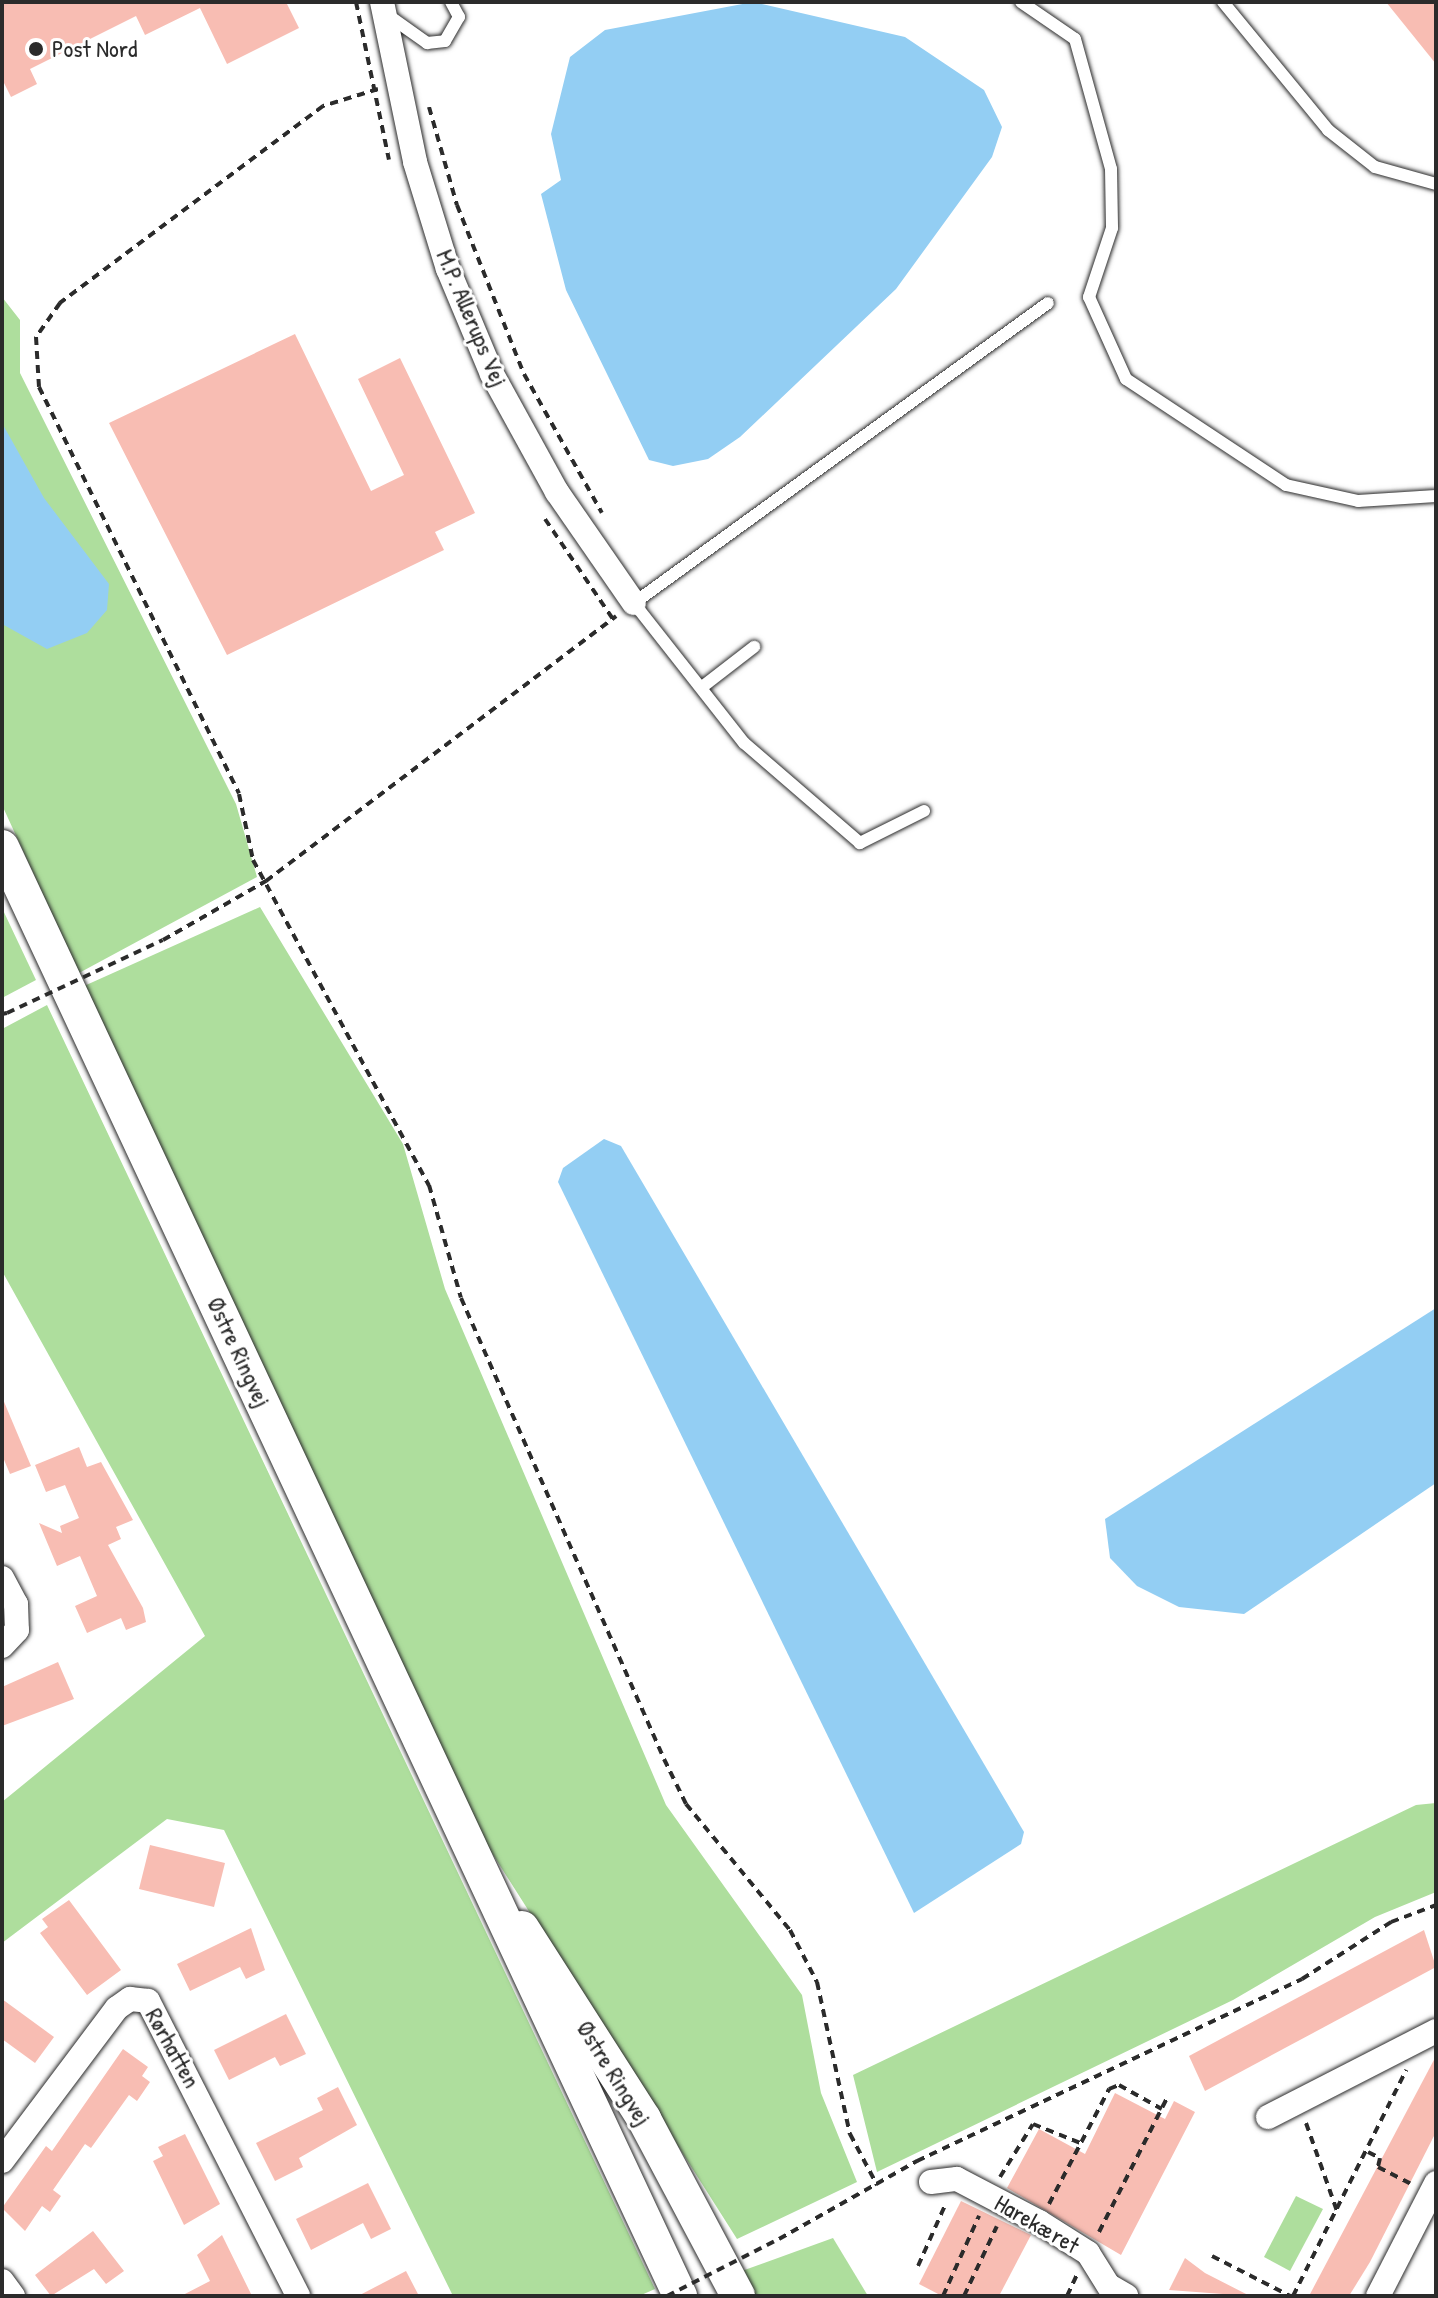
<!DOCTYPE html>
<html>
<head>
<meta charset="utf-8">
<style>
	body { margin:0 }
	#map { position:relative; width:1438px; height:2298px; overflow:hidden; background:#fff; font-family:"Patrick Hand",sans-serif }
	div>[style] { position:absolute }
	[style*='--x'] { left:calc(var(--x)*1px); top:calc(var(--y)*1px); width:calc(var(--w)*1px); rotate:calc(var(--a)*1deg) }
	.green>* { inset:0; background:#aede9d }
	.water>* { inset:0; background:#93cef3 }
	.building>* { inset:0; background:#f8bdb3 }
	.path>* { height:4px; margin-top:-2px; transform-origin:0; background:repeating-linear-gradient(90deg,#2b2b2b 0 8px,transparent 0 14px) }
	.roads { filter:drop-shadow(0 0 2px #2b2b2b) drop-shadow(0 0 2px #2b2b2b) }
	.service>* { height:12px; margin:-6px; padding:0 6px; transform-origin:6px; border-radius:6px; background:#fff }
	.minor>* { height:24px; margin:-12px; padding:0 12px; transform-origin:12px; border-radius:12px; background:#fff }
	.secondary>* { height:34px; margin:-17px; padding:0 17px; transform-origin:17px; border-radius:17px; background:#fff }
	.path-bridge>* { height:4px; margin-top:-2px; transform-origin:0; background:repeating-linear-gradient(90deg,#2b2b2b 0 8px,transparent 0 14px) }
	.dots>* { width:22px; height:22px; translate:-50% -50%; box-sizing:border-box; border:4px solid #fff; border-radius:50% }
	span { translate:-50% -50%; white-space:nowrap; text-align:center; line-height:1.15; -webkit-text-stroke:6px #fff; paint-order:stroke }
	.poi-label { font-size:24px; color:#2b2b2b }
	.left { translate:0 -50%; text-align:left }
	.street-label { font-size:24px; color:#2b2b2b }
	.frame { position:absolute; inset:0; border:4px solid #2b2b2b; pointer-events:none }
</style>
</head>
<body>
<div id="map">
	<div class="green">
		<div style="clip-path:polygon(2px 297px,20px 320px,20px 373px,236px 804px,257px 877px,79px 973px,2px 805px)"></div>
		<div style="clip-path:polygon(260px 907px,403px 1144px,445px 1289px,666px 1805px,802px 1995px,821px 2093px,857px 2182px,737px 2239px,490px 1850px,84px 986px)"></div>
		<div style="clip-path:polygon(2px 908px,36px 980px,2px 998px)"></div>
		<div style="clip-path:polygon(47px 1005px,655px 2289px,639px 2296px,453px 2296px,224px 1830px,167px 1819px,2px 1943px,2px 1802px,205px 1636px,2px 1271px,2px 1029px)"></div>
		<div style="clip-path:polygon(1436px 1803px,1436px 1892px,1375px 1917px,1233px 2000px,877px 2172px,853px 2075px,1416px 1805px)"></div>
		<div style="clip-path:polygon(1296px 2196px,1323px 2209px,1290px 2271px,1264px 2257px)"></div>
		<div style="clip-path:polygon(833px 2238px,868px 2296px,752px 2296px,739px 2272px)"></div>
	</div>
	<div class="water">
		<div style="clip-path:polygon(753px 2px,905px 37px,984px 90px,1002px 127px,992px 157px,896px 289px,740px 437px,708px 459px,673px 466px,649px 460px,566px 290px,541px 194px,561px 180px,551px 134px,570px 57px,605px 30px)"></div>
		<div style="clip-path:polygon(2px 423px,44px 498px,109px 584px,107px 610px,87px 633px,47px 649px,2px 624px)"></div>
		<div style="clip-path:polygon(604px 1139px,621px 1146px,1024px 1832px,1021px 1844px,914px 1913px,558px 1182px,563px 1168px)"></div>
		<div style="clip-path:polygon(1436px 1308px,1436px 1483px,1244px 1614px,1179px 1607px,1137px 1586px,1110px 1558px,1105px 1519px)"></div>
	</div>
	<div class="building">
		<div style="clip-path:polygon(2px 2px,286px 2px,299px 28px,227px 64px,200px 8px,145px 35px,136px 16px,30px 69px,37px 84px,11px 97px,2px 79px)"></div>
		<div style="clip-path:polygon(1386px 2px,1436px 2px,1436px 64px)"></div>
		<div style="clip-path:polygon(295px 334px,371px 491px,404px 475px,358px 379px,400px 358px,475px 513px,435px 532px,444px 550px,227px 655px,109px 423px)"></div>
		<div style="clip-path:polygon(2px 1397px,31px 1466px,10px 1474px,2px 1455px)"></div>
		<div style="clip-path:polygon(79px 1447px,87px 1467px,101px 1462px,133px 1520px,116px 1527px,121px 1539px,108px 1545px,143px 1608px,146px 1622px,126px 1630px,121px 1618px,87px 1633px,75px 1606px,97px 1596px,80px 1556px,57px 1566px,39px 1523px,62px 1533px,60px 1526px,79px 1518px,65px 1485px,46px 1492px,35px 1465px)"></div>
		<div style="clip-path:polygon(58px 1662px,74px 1699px,2px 1726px,2px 1687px)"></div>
		<div style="clip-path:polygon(150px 1845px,225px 1863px,214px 1907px,139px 1889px)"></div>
		<div style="clip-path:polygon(69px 1900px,121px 1970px,87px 1995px,40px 1933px,48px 1927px,42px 1919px)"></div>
		<div style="clip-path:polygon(251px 1928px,265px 1970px,246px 1979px,240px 1967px,190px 1991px,177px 1964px)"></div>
		<div style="clip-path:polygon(1424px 1930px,1436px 1967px,1205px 2091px,1189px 2056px)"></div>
		<div style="clip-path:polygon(2px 1999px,54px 2037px,35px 2063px,2px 2039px)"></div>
		<div style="clip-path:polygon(286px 2014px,306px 2054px,280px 2066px,275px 2057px,229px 2080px,214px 2050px)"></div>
		<div style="clip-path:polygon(123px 2049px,148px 2067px,142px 2076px,150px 2082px,137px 2101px,129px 2095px,91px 2148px,85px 2144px,53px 2190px,61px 2196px,50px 2212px,42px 2206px,25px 2231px,2px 2208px,46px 2146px,52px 2151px)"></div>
		<div style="clip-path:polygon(1436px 2056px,1436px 2132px,1370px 2262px,1349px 2296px,1309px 2296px)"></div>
		<div style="clip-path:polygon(338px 2087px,357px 2125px,299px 2158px,303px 2167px,275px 2181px,256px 2143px,323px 2110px,317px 2098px)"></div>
		<div style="clip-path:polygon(1115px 2093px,1165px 2119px,1174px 2101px,1195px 2112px,1121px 2255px,1007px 2188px,1039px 2129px,1085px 2154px)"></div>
		<div style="clip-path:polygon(185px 2134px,220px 2204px,184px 2225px,153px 2161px,163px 2156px,158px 2147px)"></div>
		<div style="clip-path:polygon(368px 2183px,391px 2229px,371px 2239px,363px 2223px,311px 2250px,296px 2219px)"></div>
		<div style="clip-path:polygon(961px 2201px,1031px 2235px,999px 2296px,942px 2296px,919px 2284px)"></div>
		<div style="clip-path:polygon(93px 2231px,124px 2271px,106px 2284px,94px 2269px,51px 2296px,35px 2275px)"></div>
		<div style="clip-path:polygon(222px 2235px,252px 2296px,181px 2296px,210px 2281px,197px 2255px)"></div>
		<div style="clip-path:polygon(1185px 2258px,1205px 2273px,1250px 2296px,1169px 2290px)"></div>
		<div style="clip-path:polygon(406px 2271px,419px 2296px,358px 2296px)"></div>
	</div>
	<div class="path">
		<div style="--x:356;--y:2;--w:161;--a:78.2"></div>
		<div style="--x:378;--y:89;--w:58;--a:162.8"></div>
		<div style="--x:323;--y:106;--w:329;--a:143.2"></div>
		<div style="--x:60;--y:303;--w:42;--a:125.2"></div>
		<div style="--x:36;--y:337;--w:50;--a:86.6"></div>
		<div style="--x:39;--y:387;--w:453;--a:63.8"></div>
		<div style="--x:239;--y:794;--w:67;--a:78"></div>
		<div style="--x:253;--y:860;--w:370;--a:61.6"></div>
		<div style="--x:429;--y:1185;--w:117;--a:74.2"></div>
		<div style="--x:461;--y:1298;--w:504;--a:66.23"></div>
		<div style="--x:664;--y:1759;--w:50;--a:63.9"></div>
		<div style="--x:686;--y:1804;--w:163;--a:50.5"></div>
		<div style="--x:790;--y:1930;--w:59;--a:62.6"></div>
		<div style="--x:817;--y:1982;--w:156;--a:77.8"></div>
		<div style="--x:850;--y:2134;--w:58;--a:62.1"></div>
		<div style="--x:429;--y:107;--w:102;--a:74.1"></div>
		<div style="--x:457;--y:205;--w:182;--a:68.4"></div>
		<div style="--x:524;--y:374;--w:159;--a:60.7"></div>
		<div style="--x:545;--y:519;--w:121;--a:55.8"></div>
		<div style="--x:163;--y:940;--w:119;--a:-29.8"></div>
		<div style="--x:266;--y:881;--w:439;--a:-37.1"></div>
		<div style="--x:2;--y:1014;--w:5;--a:-11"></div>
		<div style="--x:1306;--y:2123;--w:93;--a:70.6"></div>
		<div style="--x:1368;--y:2152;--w:13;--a:27"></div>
		<div style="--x:1380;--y:2158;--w:9;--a:103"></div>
		<div style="--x:1378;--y:2167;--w:36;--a:27"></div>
		<div style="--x:1000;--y:2177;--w:62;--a:-58.1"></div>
		<div style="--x:1033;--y:2124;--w:54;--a:21.8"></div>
		<div style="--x:1049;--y:2204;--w:130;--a:-62.4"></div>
		<div style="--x:1109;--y:2089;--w:11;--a:-22"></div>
		<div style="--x:1119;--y:2085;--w:49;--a:29.2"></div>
		<div style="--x:1099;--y:2232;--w:150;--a:-63.1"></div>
		<div style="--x:779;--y:2239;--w:159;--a:-29.5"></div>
		<div style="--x:917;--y:2161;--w:426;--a:-25.3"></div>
		<div style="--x:1302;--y:1979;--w:106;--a:-32.6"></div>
		<div style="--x:1391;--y:1922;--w:48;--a:-20.7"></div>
		<div style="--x:1212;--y:2256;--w:88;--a:27.1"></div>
		<div style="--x:918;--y:2266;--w:69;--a:-66"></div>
		<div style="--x:943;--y:2296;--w:88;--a:-65.8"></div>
		<div style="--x:964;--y:2296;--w:77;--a:-64.8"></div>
		<div style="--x:1067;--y:2296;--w:23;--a:-65"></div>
		<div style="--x:1293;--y:2296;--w:253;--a:-63.4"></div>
	</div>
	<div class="roads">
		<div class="service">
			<div style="--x:1021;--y:2;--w:65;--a:34.4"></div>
			<div style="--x:1075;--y:39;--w:135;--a:74.5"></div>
			<div style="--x:1111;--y:169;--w:59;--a:89"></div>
			<div style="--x:1112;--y:228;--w:73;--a:108.4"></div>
			<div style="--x:1089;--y:297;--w:90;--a:65.7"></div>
			<div style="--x:1126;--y:379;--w:192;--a:33.5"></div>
			<div style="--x:1286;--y:485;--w:74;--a:12.5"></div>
			<div style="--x:1358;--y:501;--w:78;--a:-3.7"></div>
			<div style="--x:1223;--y:2;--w:166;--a:50.6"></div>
			<div style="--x:1328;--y:130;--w:60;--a:38.2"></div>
			<div style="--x:1375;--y:167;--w:63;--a:15.6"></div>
			<div style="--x:389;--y:16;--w:47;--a:35.4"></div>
			<div style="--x:427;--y:43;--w:18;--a:-6"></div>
			<div style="--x:445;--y:41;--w:28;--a:-60"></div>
			<div style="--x:459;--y:17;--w:17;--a:-118"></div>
			<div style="--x:702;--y:687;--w:66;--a:-37.6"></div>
			<div style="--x:924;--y:811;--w:72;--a:153.4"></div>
			<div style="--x:860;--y:843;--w:153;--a:-139.2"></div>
			<div style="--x:744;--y:743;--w:178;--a:-128.2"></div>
			<div style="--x:634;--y:603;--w:511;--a:-35.93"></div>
		</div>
		<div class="minor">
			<div style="--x:382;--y:2;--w:163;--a:78.3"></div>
			<div style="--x:415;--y:162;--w:112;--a:72.9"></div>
			<div style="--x:448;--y:269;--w:114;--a:67.3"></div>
			<div style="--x:492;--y:374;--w:135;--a:61.2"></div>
			<div style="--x:557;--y:492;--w:135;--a:55.3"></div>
			<div style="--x:2;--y:1578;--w:30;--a:62"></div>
			<div style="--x:16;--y:1604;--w:26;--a:88"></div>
			<div style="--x:17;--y:1630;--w:22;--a:133"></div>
			<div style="--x:1268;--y:2117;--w:189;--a:-27.1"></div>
			<div style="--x:2;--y:2161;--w:191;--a:-53.1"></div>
			<div style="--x:117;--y:2008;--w:16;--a:-35"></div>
			<div style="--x:130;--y:1999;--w:18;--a:6"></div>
			<div style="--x:148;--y:2001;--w:331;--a:63"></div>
			<div style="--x:931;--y:2182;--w:26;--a:-7"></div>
			<div style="--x:957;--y:2179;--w:93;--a:27.7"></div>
			<div style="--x:1039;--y:2222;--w:58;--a:32.3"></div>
			<div style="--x:1088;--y:2253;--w:39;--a:58"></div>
			<div style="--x:1109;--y:2286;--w:20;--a:30"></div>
			<div style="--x:2;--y:2281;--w:19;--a:54"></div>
			<div style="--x:1378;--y:2296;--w:127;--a:-62.8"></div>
		</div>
		<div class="secondary">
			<div style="--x:2;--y:847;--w:1600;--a:64.92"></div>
			<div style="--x:522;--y:1928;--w:227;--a:57.4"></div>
			<div style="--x:644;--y:2119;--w:200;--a:62"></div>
		</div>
	</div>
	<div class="path-bridge">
		<div style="--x:7;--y:1013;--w:172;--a:-25.1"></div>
		<div style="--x:667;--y:2296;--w:126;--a:-27"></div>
	</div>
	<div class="dots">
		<div style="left:36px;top:49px;background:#2b2b2b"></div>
	</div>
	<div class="poi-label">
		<span class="left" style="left:52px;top:49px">Post Nord</span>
	</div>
	<div class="street-label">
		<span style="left:472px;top:318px;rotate:67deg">M.P. Allerups Vej</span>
		<span style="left:239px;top:1352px;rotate:65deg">Østre Ringvej</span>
		<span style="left:173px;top:2048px;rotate:61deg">Rørhatten</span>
		<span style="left:614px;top:2073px;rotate:58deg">Østre Ringvej</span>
		<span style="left:1037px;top:2224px;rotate:30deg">Harekæret</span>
	</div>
	<div class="frame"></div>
</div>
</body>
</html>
